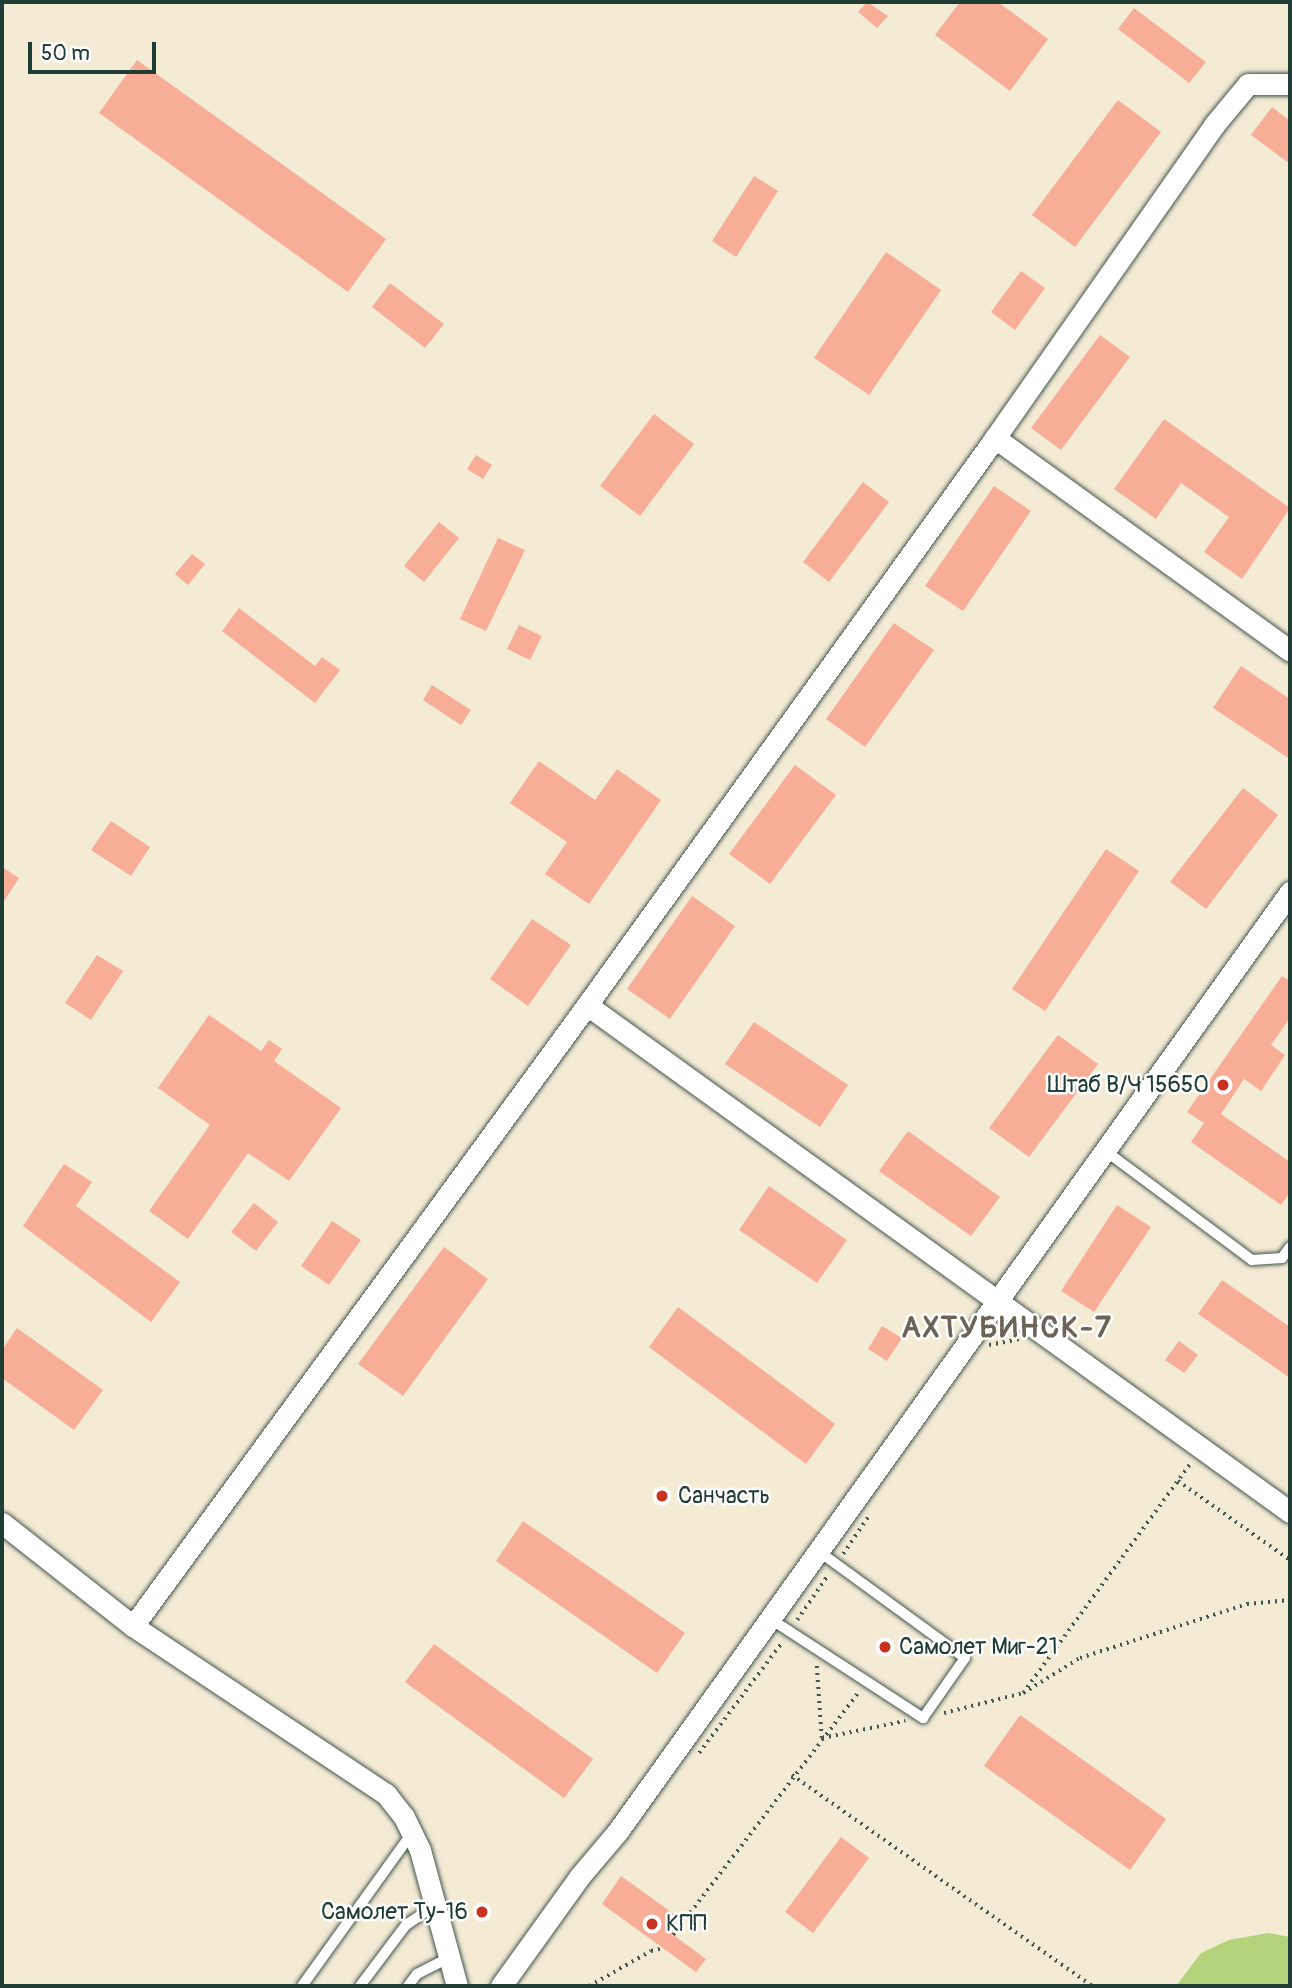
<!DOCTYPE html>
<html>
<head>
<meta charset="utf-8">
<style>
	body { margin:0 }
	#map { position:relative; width:1292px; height:1988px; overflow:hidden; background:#f4ebd5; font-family:Pangolin,sans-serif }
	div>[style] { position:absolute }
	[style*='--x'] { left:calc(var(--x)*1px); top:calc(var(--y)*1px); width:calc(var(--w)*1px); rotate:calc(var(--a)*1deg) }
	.green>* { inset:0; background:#b5d37a }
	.building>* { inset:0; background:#f7ad96 }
	.path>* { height:3.5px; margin-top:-1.75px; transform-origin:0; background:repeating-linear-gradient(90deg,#3f574c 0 2px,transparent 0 7px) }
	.roads { filter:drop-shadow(0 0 2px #3f574c) drop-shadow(0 0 2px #3f574c) }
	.lane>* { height:10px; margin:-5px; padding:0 5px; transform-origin:5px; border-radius:5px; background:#fff }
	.street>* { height:21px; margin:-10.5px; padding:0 10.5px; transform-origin:10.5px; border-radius:10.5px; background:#fff }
	.dots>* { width:19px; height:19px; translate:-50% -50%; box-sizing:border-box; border:4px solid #fff; border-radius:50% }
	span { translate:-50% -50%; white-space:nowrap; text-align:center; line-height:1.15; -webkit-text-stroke:5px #fff; paint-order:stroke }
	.poi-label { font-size:23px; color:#1f3d34 }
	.right { translate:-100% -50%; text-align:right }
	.left { translate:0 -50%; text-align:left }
	.district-label { font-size:30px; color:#6b6456; font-weight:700; letter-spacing:2px }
	.frame { position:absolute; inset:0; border:4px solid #1f3d34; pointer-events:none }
	.scale { position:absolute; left:28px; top:42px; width:128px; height:32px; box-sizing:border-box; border:4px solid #1f3d34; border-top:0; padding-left:9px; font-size:21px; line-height:24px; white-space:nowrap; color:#1f3d34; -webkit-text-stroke:5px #fff; paint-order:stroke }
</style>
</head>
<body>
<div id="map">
	<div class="green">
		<div style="clip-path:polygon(1268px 1933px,1290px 1937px,1290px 1986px,1176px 1986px,1201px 1953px,1229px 1940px)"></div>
	</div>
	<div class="building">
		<div style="clip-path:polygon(867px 2px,888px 16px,877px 28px,858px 12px)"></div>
		<div style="clip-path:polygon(960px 2px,998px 2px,1048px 39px,1010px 91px,935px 35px)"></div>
		<div style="clip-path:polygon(1134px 8px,1206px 62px,1189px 83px,1118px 29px)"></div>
		<div style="clip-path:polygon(137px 60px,386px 239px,348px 292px,99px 113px)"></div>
		<div style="clip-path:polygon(1118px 100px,1161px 132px,1075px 247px,1032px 215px)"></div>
		<div style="clip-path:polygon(1272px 107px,1290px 121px,1290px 164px,1251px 135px)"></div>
		<div style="clip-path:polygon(754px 176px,778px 191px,736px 257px,712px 241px)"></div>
		<div style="clip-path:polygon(886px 252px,941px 290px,869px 395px,814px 358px)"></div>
		<div style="clip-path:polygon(1021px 271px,1045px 288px,1015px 330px,991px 312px)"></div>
		<div style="clip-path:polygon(390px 283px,444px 324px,425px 348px,372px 307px)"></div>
		<div style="clip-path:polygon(1100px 335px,1130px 357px,1061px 450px,1031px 428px)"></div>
		<div style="clip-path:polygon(654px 414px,694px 444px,640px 516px,600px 486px)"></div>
		<div style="clip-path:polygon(1164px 419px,1290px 508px,1242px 579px,1204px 552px,1229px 517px,1181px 483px,1156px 519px,1114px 489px)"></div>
		<div style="clip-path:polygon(476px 455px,492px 465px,483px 479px,467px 469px)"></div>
		<div style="clip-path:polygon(863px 482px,889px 502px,829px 582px,803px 562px)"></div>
		<div style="clip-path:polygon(994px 486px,1031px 511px,963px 611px,925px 586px)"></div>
		<div style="clip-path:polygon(439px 522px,459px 538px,424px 582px,404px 566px)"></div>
		<div style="clip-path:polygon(498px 538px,525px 550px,486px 631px,460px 619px)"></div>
		<div style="clip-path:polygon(192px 554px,205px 564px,188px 585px,175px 574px)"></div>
		<div style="clip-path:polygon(239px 608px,315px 666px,322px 657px,340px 670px,315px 703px,222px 631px)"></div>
		<div style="clip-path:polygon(894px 623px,934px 650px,865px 747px,826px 719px)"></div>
		<div style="clip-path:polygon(519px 625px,542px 636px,530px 660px,507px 649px)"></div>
		<div style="clip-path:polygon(1241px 666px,1290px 699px,1290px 759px,1213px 708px)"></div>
		<div style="clip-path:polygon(432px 685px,471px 710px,461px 725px,423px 700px)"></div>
		<div style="clip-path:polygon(539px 761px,595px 800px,617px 769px,661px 800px,589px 904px,545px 874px,567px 842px,510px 803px)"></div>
		<div style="clip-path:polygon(795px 765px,836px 795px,770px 884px,729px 854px)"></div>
		<div style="clip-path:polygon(1243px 788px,1278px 815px,1206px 909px,1170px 882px)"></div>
		<div style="clip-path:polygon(111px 821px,150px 847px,131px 876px,91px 850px)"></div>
		<div style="clip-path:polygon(1106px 849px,1139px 871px,1045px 1011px,1012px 989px)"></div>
		<div style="clip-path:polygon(2px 867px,19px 878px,2px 904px)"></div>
		<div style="clip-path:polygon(692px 896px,735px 926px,670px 1019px,627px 989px)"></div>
		<div style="clip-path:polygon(532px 919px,571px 945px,528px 1006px,490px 979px)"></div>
		<div style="clip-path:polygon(97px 955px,123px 971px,91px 1020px,65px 1003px)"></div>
		<div style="clip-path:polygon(1282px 976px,1290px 981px,1290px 1018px,1271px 1045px,1285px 1055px,1261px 1091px,1244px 1079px,1221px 1114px,1290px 1162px,1290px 1192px,1281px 1205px,1191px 1142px,1204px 1123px,1187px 1112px)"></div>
		<div style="clip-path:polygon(209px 1015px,261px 1051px,269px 1040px,282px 1049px,274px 1061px,341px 1108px,289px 1181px,248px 1153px,188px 1239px,149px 1211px,210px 1125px,158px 1088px)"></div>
		<div style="clip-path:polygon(754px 1022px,848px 1085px,820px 1127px,725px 1064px)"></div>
		<div style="clip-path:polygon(1058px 1035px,1098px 1064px,1029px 1157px,989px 1128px)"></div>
		<div style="clip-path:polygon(908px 1131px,1000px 1197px,971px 1236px,879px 1171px)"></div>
		<div style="clip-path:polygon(64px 1164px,92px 1182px,76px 1206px,180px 1282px,151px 1322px,23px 1226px)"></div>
		<div style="clip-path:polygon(769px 1186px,847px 1240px,817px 1283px,739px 1230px)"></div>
		<div style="clip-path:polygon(254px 1203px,278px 1222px,256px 1251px,231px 1232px)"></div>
		<div style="clip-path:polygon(1117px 1205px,1151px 1227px,1094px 1312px,1061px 1291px)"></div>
		<div style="clip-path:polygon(332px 1221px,361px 1240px,329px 1285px,301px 1266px)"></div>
		<div style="clip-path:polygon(444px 1247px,488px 1279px,403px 1396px,358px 1364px)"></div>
		<div style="clip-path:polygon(1222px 1280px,1290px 1327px,1290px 1378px,1198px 1314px)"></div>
		<div style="clip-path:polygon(678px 1307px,835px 1424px,806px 1464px,649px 1347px)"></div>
		<div style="clip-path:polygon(882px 1326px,902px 1338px,887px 1361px,868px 1349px)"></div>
		<div style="clip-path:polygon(17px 1328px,103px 1390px,74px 1430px,2px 1378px,2px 1350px)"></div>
		<div style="clip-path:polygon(1179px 1341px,1198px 1355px,1184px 1373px,1165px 1360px)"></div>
		<div style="clip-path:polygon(523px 1521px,685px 1633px,657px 1673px,496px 1561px)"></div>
		<div style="clip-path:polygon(434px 1644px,593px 1759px,564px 1798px,405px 1682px)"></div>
		<div style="clip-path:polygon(1020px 1715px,1166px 1819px,1130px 1870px,984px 1766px)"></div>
		<div style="clip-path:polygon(841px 1837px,869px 1858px,813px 1933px,785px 1912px)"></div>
		<div style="clip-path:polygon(621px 1876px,678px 1917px,668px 1931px,706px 1959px,696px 1972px,602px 1904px)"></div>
	</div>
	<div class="path">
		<div style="--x:989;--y:1345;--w:31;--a:-11"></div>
		<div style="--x:1178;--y:1481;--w:137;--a:35.2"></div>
		<div style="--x:843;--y:1554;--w:45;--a:-56"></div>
		<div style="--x:797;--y:1620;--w:55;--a:-55.4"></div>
		<div style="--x:817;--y:1666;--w:72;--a:86"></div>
		<div style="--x:822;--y:1738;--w:85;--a:-11.6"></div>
		<div style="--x:1023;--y:1693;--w:285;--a:-53.9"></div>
		<div style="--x:944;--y:1713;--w:81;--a:-14.2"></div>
		<div style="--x:1023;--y:1693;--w:67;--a:-31.6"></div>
		<div style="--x:1080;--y:1658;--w:176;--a:-17.9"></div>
		<div style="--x:1247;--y:1604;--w:43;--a:-5.3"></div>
		<div style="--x:699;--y:1753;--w:140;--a:-53.1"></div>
		<div style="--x:792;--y:1775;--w:367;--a:35.1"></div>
		<div style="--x:673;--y:1935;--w:306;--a:-52.6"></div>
		<div style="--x:589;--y:1986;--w:71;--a:-29.4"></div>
		<div style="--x:651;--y:1951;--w:12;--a:-14"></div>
	</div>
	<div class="roads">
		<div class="lane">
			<div style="--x:1107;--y:1152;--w:181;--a:36.7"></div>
			<div style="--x:1252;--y:1260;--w:30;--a:-4"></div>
			<div style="--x:1282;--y:1258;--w:14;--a:-54"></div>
			<div style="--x:769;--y:1618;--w:184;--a:33"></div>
			<div style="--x:923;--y:1718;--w:73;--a:-55"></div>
			<div style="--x:965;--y:1658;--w:182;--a:-143.9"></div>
			<div style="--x:302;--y:1986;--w:188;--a:-54.3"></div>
			<div style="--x:360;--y:1986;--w:76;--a:-53"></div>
			<div style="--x:406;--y:1925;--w:36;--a:-34"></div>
			<div style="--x:408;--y:1986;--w:15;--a:-53"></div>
			<div style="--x:417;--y:1974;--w:38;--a:-27"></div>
		</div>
		<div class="street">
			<div style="--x:995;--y:438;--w:364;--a:35.8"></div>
			<div style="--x:587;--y:1005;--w:867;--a:35.8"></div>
			<div style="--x:2;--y:1523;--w:167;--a:38.2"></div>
			<div style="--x:133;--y:1626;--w:304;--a:33.6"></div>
			<div style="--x:386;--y:1794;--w:29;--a:52"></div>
			<div style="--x:404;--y:1817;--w:37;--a:64"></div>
			<div style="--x:420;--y:1850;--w:141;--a:74.8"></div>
			<div style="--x:133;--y:1626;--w:769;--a:-53.83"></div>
			<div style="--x:587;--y:1005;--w:699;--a:-54.26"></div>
			<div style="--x:995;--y:438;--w:382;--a:-55"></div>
			<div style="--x:1214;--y:125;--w:53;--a:-50.3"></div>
			<div style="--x:1248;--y:84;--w:42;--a:0"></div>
			<div style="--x:501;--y:1986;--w:135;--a:-54.3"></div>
			<div style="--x:580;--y:1876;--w:59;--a:-49.8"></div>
			<div style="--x:618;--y:1831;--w:1155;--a:-54.41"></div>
		</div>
	</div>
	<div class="dots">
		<div style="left:1223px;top:1085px;background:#c8321e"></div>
		<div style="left:662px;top:1496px;background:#c8321e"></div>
		<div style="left:885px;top:1647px;background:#c8321e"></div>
		<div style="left:482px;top:1912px;background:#c8321e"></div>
		<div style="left:652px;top:1924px;background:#c8321e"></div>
	</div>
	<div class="poi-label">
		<span class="right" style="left:1209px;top:1085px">Штаб В/Ч 15650</span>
		<span class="left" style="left:678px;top:1496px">Санчасть</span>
		<span class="left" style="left:899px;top:1647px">Самолет Миг-21</span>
		<span class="right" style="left:468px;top:1912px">Самолет Ту-16</span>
		<span class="left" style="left:666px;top:1924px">КПП</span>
	</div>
	<div class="district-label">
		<span style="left:1007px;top:1328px">АХТУБИНСК-7</span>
	</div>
	<div class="frame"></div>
	<div class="scale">50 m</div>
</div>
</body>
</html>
